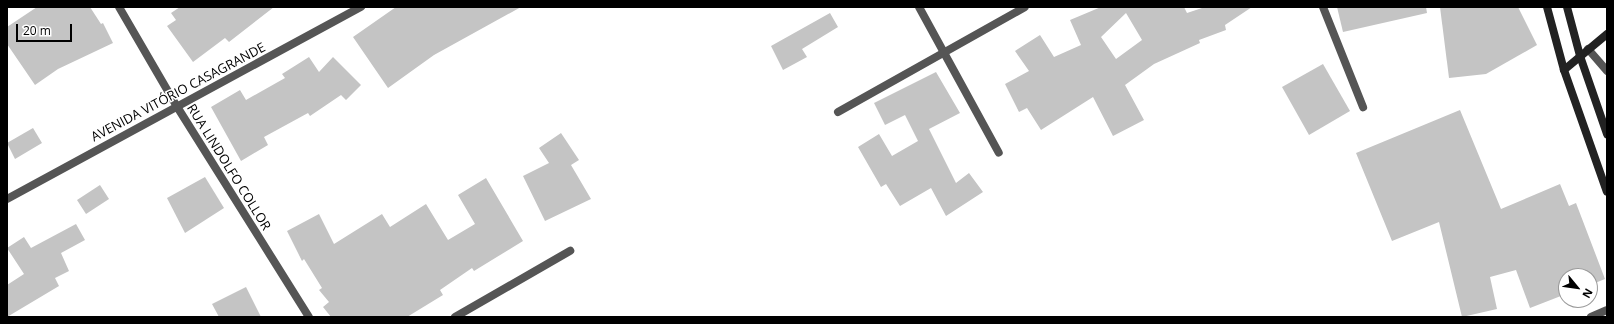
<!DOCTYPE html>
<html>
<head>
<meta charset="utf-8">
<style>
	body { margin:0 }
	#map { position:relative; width:1614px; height:324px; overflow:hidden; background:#fff; font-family:"Open Sans",sans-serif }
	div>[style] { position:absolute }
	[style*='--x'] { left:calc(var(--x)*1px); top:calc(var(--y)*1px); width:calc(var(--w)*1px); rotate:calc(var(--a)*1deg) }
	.building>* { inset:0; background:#c4c4c4 }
	.street>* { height:8px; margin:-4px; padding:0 4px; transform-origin:4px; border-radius:4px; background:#555 }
	.secondary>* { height:8px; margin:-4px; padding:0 4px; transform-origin:4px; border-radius:4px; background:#222 }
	span { translate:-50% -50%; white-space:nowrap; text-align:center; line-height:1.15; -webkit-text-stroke:3px #fff; paint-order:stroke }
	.street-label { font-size:13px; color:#000 }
	.frame { position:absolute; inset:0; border:8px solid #000; pointer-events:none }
	.north { position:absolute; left:1558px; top:268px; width:40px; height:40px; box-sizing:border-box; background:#fff; border:1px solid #999; border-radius:50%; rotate:119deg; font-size:11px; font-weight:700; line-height:16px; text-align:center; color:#000 }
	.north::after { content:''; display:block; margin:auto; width:14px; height:18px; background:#000; clip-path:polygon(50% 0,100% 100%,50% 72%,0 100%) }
	.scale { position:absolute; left:16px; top:24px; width:56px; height:18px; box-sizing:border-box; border:2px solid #000; border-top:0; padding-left:5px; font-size:12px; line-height:14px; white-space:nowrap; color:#000; -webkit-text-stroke:3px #fff; paint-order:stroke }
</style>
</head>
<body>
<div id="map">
	<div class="building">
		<div style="clip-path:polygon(37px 7px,90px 7px,101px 24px,103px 23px,113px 43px,58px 69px,35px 85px,7px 44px,7px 27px)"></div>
		<div style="clip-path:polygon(180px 7px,274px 7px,229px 42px,225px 38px,193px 62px,167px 26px,176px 20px,171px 13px)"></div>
		<div style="clip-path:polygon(396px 7px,521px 7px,434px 55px,388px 88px,353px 37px)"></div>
		<div style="clip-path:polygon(evenodd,1101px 7px,1184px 7px,1187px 13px,1205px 7px,1252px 7px,1225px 25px,1226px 30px,1199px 40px,1200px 43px,1154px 64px,1125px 85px,1144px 120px,1113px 136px,1093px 97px,1041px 130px,1027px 108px,1019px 112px,1005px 84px,1029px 71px,1015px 51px,1040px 35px,1054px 57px,1081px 45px,1070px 20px,1101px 7px,1126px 13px,1142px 40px,1116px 59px,1101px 37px,1126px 13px)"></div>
		<div style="clip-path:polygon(1337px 7px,1426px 7px,1427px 13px,1343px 32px)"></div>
		<div style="clip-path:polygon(1440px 7px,1518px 7px,1537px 45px,1486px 74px,1449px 78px)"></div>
		<div style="clip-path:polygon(830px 13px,838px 27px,802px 49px,807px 57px,783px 70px,771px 46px)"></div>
		<div style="clip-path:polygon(309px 57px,319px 72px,333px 57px,361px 85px,346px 100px,341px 95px,310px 116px,308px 113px,264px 137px,268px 145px,241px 161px,211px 107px,240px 90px,246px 100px,285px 78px,282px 74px)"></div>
		<div style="clip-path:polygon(1323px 64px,1350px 111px,1309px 135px,1282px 87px)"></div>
		<div style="clip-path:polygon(936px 72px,960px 113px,929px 129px,956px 183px,969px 173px,983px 192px,946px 216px,931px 188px,900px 206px,886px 184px,881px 187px,858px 147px,879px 134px,892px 156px,918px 141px,905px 115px,885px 125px,874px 103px)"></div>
		<div style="clip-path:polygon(1460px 110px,1501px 209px,1560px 184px,1569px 206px,1576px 203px,1605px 279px,1590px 285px,1590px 276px,1566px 276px,1566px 294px,1530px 308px,1516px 270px,1490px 277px,1497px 309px,1462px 317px,1439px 222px,1392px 241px,1356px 153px)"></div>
		<div style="clip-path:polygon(33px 128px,42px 143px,15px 159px,7px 143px)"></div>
		<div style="clip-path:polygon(561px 133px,579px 160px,571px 165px,591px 199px,545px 221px,523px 176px,549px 163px,539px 148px)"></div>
		<div style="clip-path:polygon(205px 177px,224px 208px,185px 233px,167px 198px)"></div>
		<div style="clip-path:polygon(486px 178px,523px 241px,474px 271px,472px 268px,440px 290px,443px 295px,407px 317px,331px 317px,323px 307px,329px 302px,319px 290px,322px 288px,304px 259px,302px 261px,287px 231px,319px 214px,334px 244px,382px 214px,390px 227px,426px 204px,448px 240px,475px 224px,458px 195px)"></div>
		<div style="clip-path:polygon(100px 185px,109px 199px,86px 214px,77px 200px)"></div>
		<div style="clip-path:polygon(76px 224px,85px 240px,61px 253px,69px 271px,55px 278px,59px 286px,7px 317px,7px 285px,24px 274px,7px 248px,24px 237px,31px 248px)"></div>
		<div style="clip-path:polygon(246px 287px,261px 317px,219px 317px,212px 304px)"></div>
	</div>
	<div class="street">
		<div style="--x:119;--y:7;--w:113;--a:59.8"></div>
		<div style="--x:176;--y:105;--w:250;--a:57.9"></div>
		<div style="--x:919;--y:7;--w:166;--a:61.3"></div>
		<div style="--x:1323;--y:7;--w:108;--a:68.2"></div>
		<div style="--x:1588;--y:49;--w:29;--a:49"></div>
		<div style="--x:838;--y:112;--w:214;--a:-29.3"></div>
		<div style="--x:7;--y:199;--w:403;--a:-28.5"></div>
		<div style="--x:455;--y:317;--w:133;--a:-29.9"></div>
		<div style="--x:1591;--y:317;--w:17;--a:-24"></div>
	</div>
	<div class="secondary">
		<div style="--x:1547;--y:7;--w:65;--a:74.9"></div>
		<div style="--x:1564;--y:70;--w:129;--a:70.6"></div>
		<div style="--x:1567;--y:7;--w:51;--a:75.1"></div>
		<div style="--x:1580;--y:56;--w:83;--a:70.9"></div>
		<div style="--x:1564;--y:70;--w:56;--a:-39.9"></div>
	</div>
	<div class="street-label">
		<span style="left:178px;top:92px;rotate:-28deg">AVENIDA VITÓRIO CASAGRANDE</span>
		<span style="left:229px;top:167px;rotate:58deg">RUA LINDOLFO COLLOR</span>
	</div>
	<div class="frame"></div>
	<div class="north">N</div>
	<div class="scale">20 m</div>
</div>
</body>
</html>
